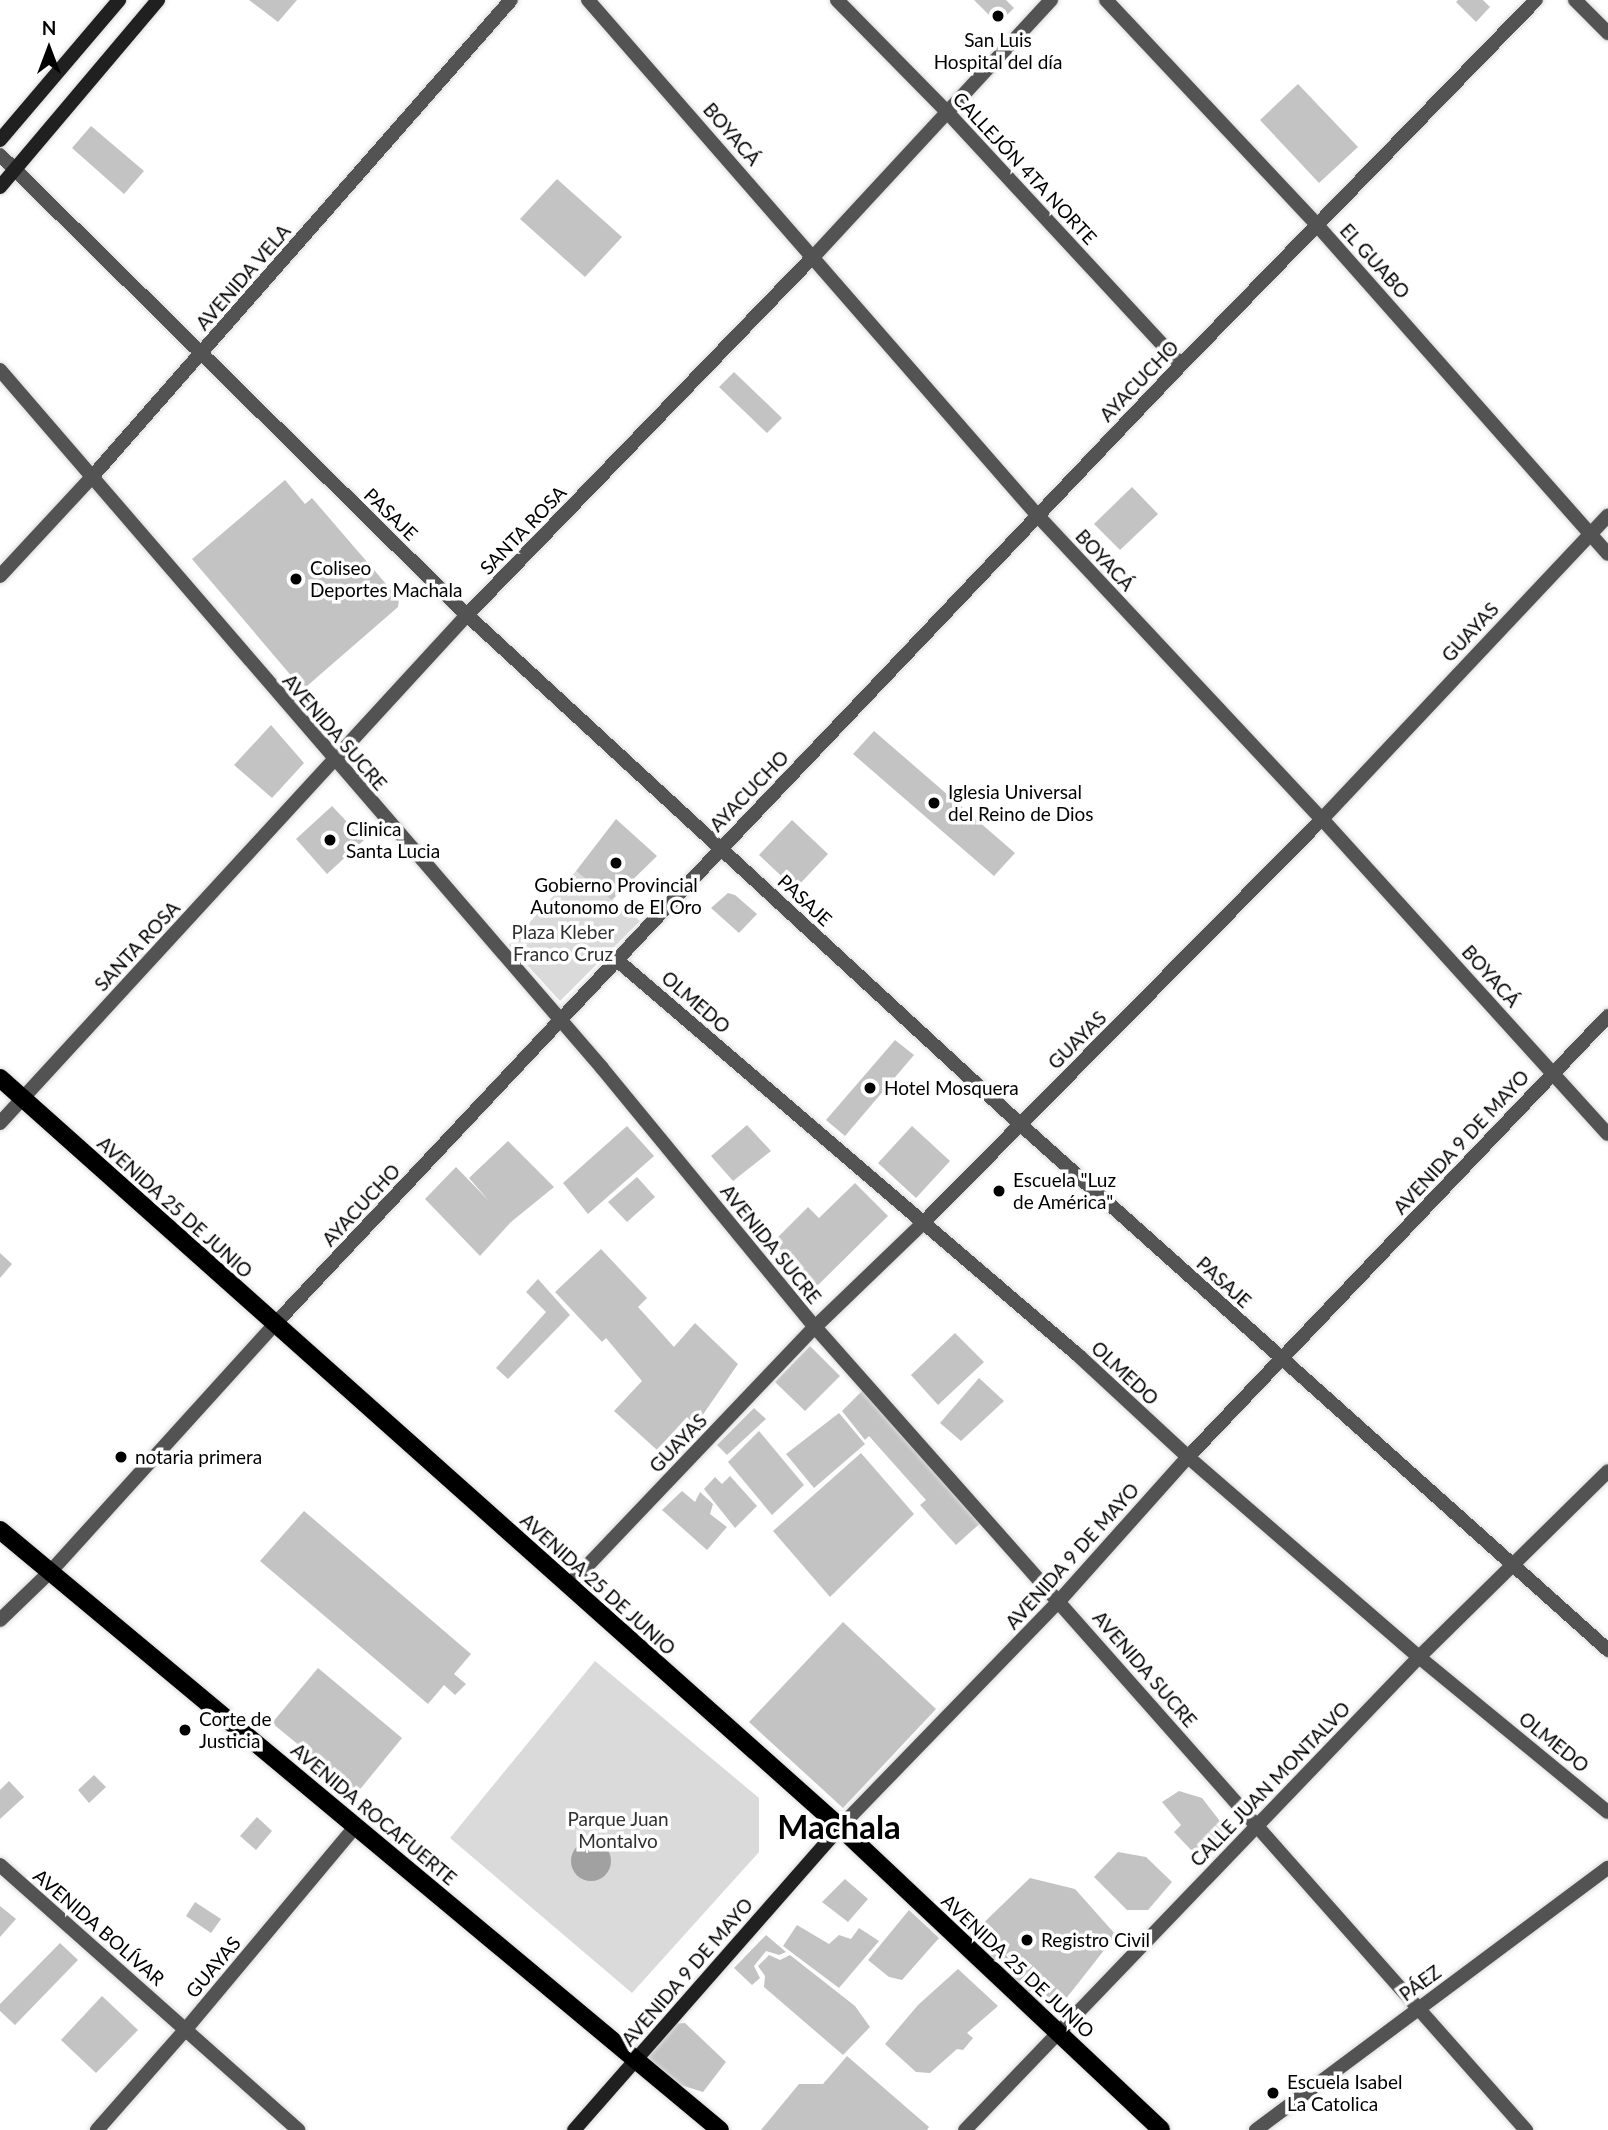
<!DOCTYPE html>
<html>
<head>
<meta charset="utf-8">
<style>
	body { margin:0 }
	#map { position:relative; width:1608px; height:2130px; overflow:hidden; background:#fff; font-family:Lato,sans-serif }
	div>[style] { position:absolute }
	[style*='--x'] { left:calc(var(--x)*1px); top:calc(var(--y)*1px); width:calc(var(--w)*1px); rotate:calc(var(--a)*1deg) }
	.green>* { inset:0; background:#dadada }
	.water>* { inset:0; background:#a1a1a1 }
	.round { border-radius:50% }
	.building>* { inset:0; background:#c3c3c3 }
	.roads { filter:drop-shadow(0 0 2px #dbdbdb) drop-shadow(0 0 2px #dbdbdb) }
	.street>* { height:14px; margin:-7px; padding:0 7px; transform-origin:7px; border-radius:7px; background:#535353 }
	.secondary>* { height:14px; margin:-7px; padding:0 7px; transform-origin:7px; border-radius:7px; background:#202020 }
	.primary>* { height:18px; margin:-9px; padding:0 9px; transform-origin:9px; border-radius:9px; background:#000 }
	.dots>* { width:19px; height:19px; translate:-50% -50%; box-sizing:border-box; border:4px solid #fff; border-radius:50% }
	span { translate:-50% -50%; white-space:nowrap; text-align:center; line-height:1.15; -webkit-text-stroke:7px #fff; paint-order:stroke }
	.poi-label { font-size:19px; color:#000 }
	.left { translate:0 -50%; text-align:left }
	.street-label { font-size:19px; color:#000 }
	.park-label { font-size:19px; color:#313131 }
	.town-label { font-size:33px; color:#000; font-weight:700 }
	.north { position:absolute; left:14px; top:14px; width:70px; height:70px; -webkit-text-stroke:5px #fff; paint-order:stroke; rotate:0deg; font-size:19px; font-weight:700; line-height:28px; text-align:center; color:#000 }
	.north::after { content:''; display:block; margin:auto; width:24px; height:32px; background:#000; clip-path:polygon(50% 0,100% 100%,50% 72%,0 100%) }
</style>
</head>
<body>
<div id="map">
	<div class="green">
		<div style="clip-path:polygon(576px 871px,640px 921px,560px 1001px,509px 945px)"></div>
		<div style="clip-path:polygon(595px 1661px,759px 1798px,759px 1852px,632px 1993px,450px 1838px)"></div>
	</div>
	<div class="water">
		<div class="round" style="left:571px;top:1841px;width:40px;height:40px"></div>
	</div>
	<div class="building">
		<div style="clip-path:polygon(249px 0,297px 0,278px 22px)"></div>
		<div style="clip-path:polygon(974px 0,1006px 0,1014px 8px,998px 24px)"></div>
		<div style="clip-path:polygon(1458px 0,1483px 0,1490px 7px,1476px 22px,1456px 2px)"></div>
		<div style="clip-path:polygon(1298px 84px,1358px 147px,1319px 183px,1260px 120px)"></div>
		<div style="clip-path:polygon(91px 126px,144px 171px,124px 194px,72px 148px)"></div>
		<div style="clip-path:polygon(557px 179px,622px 237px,585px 277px,520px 219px)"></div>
		<div style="clip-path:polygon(734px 372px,782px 418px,767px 433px,719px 387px)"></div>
		<div style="clip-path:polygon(285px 480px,305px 504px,312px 498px,399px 599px,398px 607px,307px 686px,299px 685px,192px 559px)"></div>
		<div style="clip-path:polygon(1132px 487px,1158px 514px,1120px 550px,1094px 524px)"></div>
		<div style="clip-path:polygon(271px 725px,304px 763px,272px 798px,234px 765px)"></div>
		<div style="clip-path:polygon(874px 731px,1015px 853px,994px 876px,853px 754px)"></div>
		<div style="clip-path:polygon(332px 806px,364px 840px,327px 874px,296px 839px)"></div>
		<div style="clip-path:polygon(616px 819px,657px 856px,612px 900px,576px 871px)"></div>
		<div style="clip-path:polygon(792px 820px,828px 854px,795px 889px,759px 855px)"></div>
		<div style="clip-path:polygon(728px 893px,735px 895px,757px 914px,739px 933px,711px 908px)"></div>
		<div style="clip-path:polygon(895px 1040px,914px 1055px,845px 1136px,826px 1120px)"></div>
		<div style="clip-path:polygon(747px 1125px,771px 1151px,733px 1181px,711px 1156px)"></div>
		<div style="clip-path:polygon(627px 1126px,654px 1156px,588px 1214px,563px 1183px)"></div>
		<div style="clip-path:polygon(912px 1126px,950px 1161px,916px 1198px,878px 1163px)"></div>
		<div style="clip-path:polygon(508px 1141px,554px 1187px,511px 1222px,480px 1256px,425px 1199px,456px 1167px,489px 1201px,469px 1178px)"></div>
		<div style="clip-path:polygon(637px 1177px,655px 1197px,627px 1222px,608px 1202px)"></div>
		<div style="clip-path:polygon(855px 1183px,888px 1216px,817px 1286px,773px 1242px,808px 1207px,819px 1218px)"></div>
		<div style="clip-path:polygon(601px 1249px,647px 1298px,638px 1307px,674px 1347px,695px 1323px,738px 1364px,695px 1426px,687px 1417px,657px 1450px,614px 1411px,642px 1381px,606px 1338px,602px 1342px,555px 1292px)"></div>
		<div style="clip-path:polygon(0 1253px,12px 1264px,0 1278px)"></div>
		<div style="clip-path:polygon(538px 1279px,570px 1315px,508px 1379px,496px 1368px,546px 1312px,526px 1292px)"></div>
		<div style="clip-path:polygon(955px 1333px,984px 1362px,938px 1405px,911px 1375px)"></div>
		<div style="clip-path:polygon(810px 1346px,840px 1376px,805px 1411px,775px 1382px)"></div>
		<div style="clip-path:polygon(979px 1378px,1004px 1401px,961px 1441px,940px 1423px)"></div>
		<div style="clip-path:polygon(865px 1388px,986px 1518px,956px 1545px,920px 1505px,926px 1500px,869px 1436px,865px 1440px,842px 1411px)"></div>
		<div style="clip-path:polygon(754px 1408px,766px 1419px,727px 1455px,717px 1445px)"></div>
		<div style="clip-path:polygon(839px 1413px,865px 1444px,814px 1488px,786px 1454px)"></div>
		<div style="clip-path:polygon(759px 1431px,804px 1485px,772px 1515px,728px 1462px)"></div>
		<div style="clip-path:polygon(861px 1453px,914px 1514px,830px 1597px,773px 1531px)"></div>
		<div style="clip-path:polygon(730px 1476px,757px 1506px,735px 1528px,704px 1489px,715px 1477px,722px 1484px)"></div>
		<div style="clip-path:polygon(682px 1491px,695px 1502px,700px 1492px,713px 1504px,710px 1514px,727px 1527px,707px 1550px,662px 1510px)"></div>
		<div style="clip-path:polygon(304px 1511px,471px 1654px,454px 1674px,466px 1684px,455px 1695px,444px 1685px,428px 1704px,260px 1561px)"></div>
		<div style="clip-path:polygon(843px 1622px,936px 1709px,843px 1808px,749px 1722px)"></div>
		<div style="clip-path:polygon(318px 1668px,402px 1738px,357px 1793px,272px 1723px)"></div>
		<div style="clip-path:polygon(94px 1775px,106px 1787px,89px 1803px,78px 1790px)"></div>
		<div style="clip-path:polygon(9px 1781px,24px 1797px,0 1819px,0 1790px)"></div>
		<div style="clip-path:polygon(1179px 1791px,1202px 1798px,1226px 1829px,1206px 1850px,1191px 1850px,1174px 1832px,1181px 1825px,1162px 1802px)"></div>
		<div style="clip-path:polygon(257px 1817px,272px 1831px,256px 1850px,240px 1836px)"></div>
		<div style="clip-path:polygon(1118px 1852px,1146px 1857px,1172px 1882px,1148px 1910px,1127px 1910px,1094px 1877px)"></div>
		<div style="clip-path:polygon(1030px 1878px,1075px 1889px,1116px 1935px,1061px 2005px,1030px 2006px,968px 1938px)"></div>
		<div style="clip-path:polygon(845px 1879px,868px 1899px,848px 1922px,822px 1902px)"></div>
		<div style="clip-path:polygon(195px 1902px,221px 1919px,211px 1933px,186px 1916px)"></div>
		<div style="clip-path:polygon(0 1906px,16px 1919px,0 1937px)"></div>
		<div style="clip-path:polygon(909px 1910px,939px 1938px,902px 1980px,889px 1977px,868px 1960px)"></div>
		<div style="clip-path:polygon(797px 1925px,829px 1944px,839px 1935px,851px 1939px,859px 1928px,879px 1941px,839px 1988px,783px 1946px)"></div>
		<div style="clip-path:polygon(766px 1935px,786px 1952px,779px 1955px,766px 1951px,754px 1966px,760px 1978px,752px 1985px,734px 1968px)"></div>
		<div style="clip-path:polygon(60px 1943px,78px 1960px,15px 2025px,0 2011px,0 2004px)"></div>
		<div style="clip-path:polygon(769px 1955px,780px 1960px,790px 1955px,855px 2006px,870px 2027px,843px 2055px,764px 1987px,765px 1976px,758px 1966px)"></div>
		<div style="clip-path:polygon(958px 1969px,998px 2006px,967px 2033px,973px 2038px,963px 2050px,957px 2049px,930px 2073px,916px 2072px,885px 2044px,918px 2005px)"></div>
		<div style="clip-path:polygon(102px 1996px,138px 2030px,96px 2073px,61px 2040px)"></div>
		<div style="clip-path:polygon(685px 2023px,726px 2062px,703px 2092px,668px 2081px,642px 2059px,670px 2024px)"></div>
		<div style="clip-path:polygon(847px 2056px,929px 2127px,927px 2130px,761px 2130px,799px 2084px,823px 2084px)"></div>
	</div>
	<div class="roads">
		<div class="street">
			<div style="--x:588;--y:0;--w:685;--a:48.91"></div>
			<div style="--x:1038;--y:516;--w:415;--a:46.9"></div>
			<div style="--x:1322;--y:819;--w:425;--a:47.8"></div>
			<div style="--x:837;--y:0;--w:158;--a:45.5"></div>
			<div style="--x:948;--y:113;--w:343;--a:47.2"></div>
			<div style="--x:1106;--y:0;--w:308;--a:46.8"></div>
			<div style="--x:1317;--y:225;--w:439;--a:48.5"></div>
			<div style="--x:1575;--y:0;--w:47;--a:45"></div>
			<div style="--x:0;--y:155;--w:656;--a:44.57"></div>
			<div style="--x:467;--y:615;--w:753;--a:42.63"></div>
			<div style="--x:1021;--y:1125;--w:788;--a:41.81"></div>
			<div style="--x:0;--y:370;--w:922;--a:49.22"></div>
			<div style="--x:602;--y:1068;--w:335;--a:50.6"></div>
			<div style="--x:815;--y:1327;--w:1073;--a:48.48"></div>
			<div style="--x:0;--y:576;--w:134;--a:-47.1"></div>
			<div style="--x:91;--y:478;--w:636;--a:-48.7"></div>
			<div style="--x:618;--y:961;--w:607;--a:40.59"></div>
			<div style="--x:1079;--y:1356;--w:149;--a:42.8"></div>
			<div style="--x:1188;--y:1457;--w:306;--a:40.9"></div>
			<div style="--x:1419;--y:1657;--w:244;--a:39.4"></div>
			<div style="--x:0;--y:1123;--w:690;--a:-47.41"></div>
			<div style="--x:467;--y:615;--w:499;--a:-46"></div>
			<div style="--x:814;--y:256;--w:349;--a:-47.2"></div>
			<div style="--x:568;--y:1586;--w:358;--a:-46.4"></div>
			<div style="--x:815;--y:1327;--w:151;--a:-43.9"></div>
			<div style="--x:924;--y:1222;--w:566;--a:-45.36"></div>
			<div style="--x:1322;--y:819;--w:417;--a:-46.7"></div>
			<div style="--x:0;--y:1620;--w:71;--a:-43.9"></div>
			<div style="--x:51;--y:1571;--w:332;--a:-47.8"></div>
			<div style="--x:274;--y:1325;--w:653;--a:-46.8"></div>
			<div style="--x:721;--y:849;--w:668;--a:-46.46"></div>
			<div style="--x:1181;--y:365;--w:509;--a:-45.8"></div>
			<div style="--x:840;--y:1827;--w:316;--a:-45.9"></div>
			<div style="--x:1060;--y:1600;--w:192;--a:-48.2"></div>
			<div style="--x:1188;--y:1457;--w:609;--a:-46.4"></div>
			<div style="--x:0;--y:1865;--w:399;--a:41.6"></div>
			<div style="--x:97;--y:2130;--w:135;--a:-48.6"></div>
			<div style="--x:186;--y:2029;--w:265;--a:-50.1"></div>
			<div style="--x:965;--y:2130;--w:656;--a:-46.17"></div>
			<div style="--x:1419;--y:1657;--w:265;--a:-44.5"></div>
			<div style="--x:1256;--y:2130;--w:439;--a:-36.7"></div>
		</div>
		<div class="secondary">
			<div style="--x:0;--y:140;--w:184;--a:-49.6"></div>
			<div style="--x:0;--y:187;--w:245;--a:-49.8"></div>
			<div style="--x:574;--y:2130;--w:403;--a:-48.7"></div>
		</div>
		<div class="primary">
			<div style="--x:0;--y:1078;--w:1125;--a:41.72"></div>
			<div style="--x:840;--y:1827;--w:441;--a:43.3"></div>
			<div style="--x:0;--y:1530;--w:937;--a:39.81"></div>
		</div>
	</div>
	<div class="dots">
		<div style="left:998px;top:16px;background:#000"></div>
		<div style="left:296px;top:579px;background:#000"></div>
		<div style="left:934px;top:803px;background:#000"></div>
		<div style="left:330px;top:840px;background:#000"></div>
		<div style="left:616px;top:863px;background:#000"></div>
		<div style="left:870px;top:1088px;background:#000"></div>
		<div style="left:999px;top:1191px;background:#000"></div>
		<div style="left:121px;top:1457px;background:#000"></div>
		<div style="left:185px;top:1730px;background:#000"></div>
		<div style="left:1027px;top:1940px;background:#000"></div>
		<div style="left:1273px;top:2093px;background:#000"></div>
	</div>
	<div class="poi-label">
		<span style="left:998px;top:51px">San Luis<br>Hospital del día</span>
		<span class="left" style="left:310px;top:579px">Coliseo<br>Deportes Machala</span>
		<span class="left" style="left:948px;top:803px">Iglesia Universal<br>del Reino de Dios</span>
		<span class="left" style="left:346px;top:840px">Clinica<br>Santa Lucia</span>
		<span style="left:616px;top:896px">Gobierno Provincial<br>Autonomo de El Oro</span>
		<span class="left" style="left:884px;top:1088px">Hotel Mosquera</span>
		<span class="left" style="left:1013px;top:1191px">Escuela "Luz<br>de América"</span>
		<span class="left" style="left:135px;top:1457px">notaria primera</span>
		<span class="left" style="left:199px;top:1730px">Corte de<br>Justicia</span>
		<span class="left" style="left:1041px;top:1940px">Registro Civil</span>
		<span class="left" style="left:1287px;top:2093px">Escuela Isabel<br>La Catolica</span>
	</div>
	<div class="street-label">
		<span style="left:732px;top:134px;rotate:49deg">BOYACÁ</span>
		<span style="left:1025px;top:168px;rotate:47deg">CALLEJÓN 4TA NORTE</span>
		<span style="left:1375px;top:261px;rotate:48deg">EL GUABO</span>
		<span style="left:243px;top:277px;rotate:-49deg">AVENIDA VELA</span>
		<span style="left:1139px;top:381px;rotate:-46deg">AYACUCHO</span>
		<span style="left:391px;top:514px;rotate:44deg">PASAJE</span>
		<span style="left:523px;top:530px;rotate:-46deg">SANTA ROSA</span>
		<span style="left:1105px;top:560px;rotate:47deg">BOYACÁ</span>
		<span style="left:1470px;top:632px;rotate:-47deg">GUAYAS</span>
		<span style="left:335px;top:732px;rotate:49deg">AVENIDA SUCRE</span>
		<span style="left:749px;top:791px;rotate:-46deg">AYACUCHO</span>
		<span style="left:805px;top:900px;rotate:43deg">PASAJE</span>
		<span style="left:137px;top:946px;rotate:-47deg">SANTA ROSA</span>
		<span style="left:1491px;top:976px;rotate:48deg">BOYACÁ</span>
		<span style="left:696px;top:1002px;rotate:41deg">OLMEDO</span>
		<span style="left:1077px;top:1040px;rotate:-45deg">GUAYAS</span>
		<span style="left:1461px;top:1142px;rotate:-47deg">AVENIDA 9 DE MAYO</span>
		<span style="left:361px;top:1205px;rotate:-47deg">AYACUCHO</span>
		<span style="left:175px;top:1207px;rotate:42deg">AVENIDA 25 DE JUNIO</span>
		<span style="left:771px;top:1244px;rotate:51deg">AVENIDA SUCRE</span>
		<span style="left:1224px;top:1282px;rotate:42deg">PASAJE</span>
		<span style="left:1125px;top:1373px;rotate:43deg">OLMEDO</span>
		<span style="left:678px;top:1443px;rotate:-46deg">GUAYAS</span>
		<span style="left:1072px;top:1556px;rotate:-48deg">AVENIDA 9 DE MAYO</span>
		<span style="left:598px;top:1584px;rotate:42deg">AVENIDA 25 DE JUNIO</span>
		<span style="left:1145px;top:1669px;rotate:49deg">AVENIDA SUCRE</span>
		<span style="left:1554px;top:1742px;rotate:39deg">OLMEDO</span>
		<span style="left:1270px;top:1784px;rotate:-46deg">CALLE JUAN MONTALVO</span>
		<span style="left:374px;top:1814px;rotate:40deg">AVENIDA ROCAFUERTE</span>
		<span style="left:99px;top:1927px;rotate:41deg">AVENIDA BOLÍVAR</span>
		<span style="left:1018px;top:1966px;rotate:43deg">AVENIDA 25 DE JUNIO</span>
		<span style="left:213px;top:1967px;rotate:-50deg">GUAYAS</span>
		<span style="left:687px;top:1972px;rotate:-49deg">AVENIDA 9 DE MAYO</span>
		<span style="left:1420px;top:1983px;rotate:-36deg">PÁEZ</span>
	</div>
	<div class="park-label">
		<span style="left:563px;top:943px">Plaza Kleber<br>Franco Cruz</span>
		<span style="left:618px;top:1830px">Parque Juan<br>Montalvo</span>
	</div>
	<div class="town-label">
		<span style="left:839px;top:1827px">Machala</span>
	</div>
	<div class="north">N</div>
</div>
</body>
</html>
